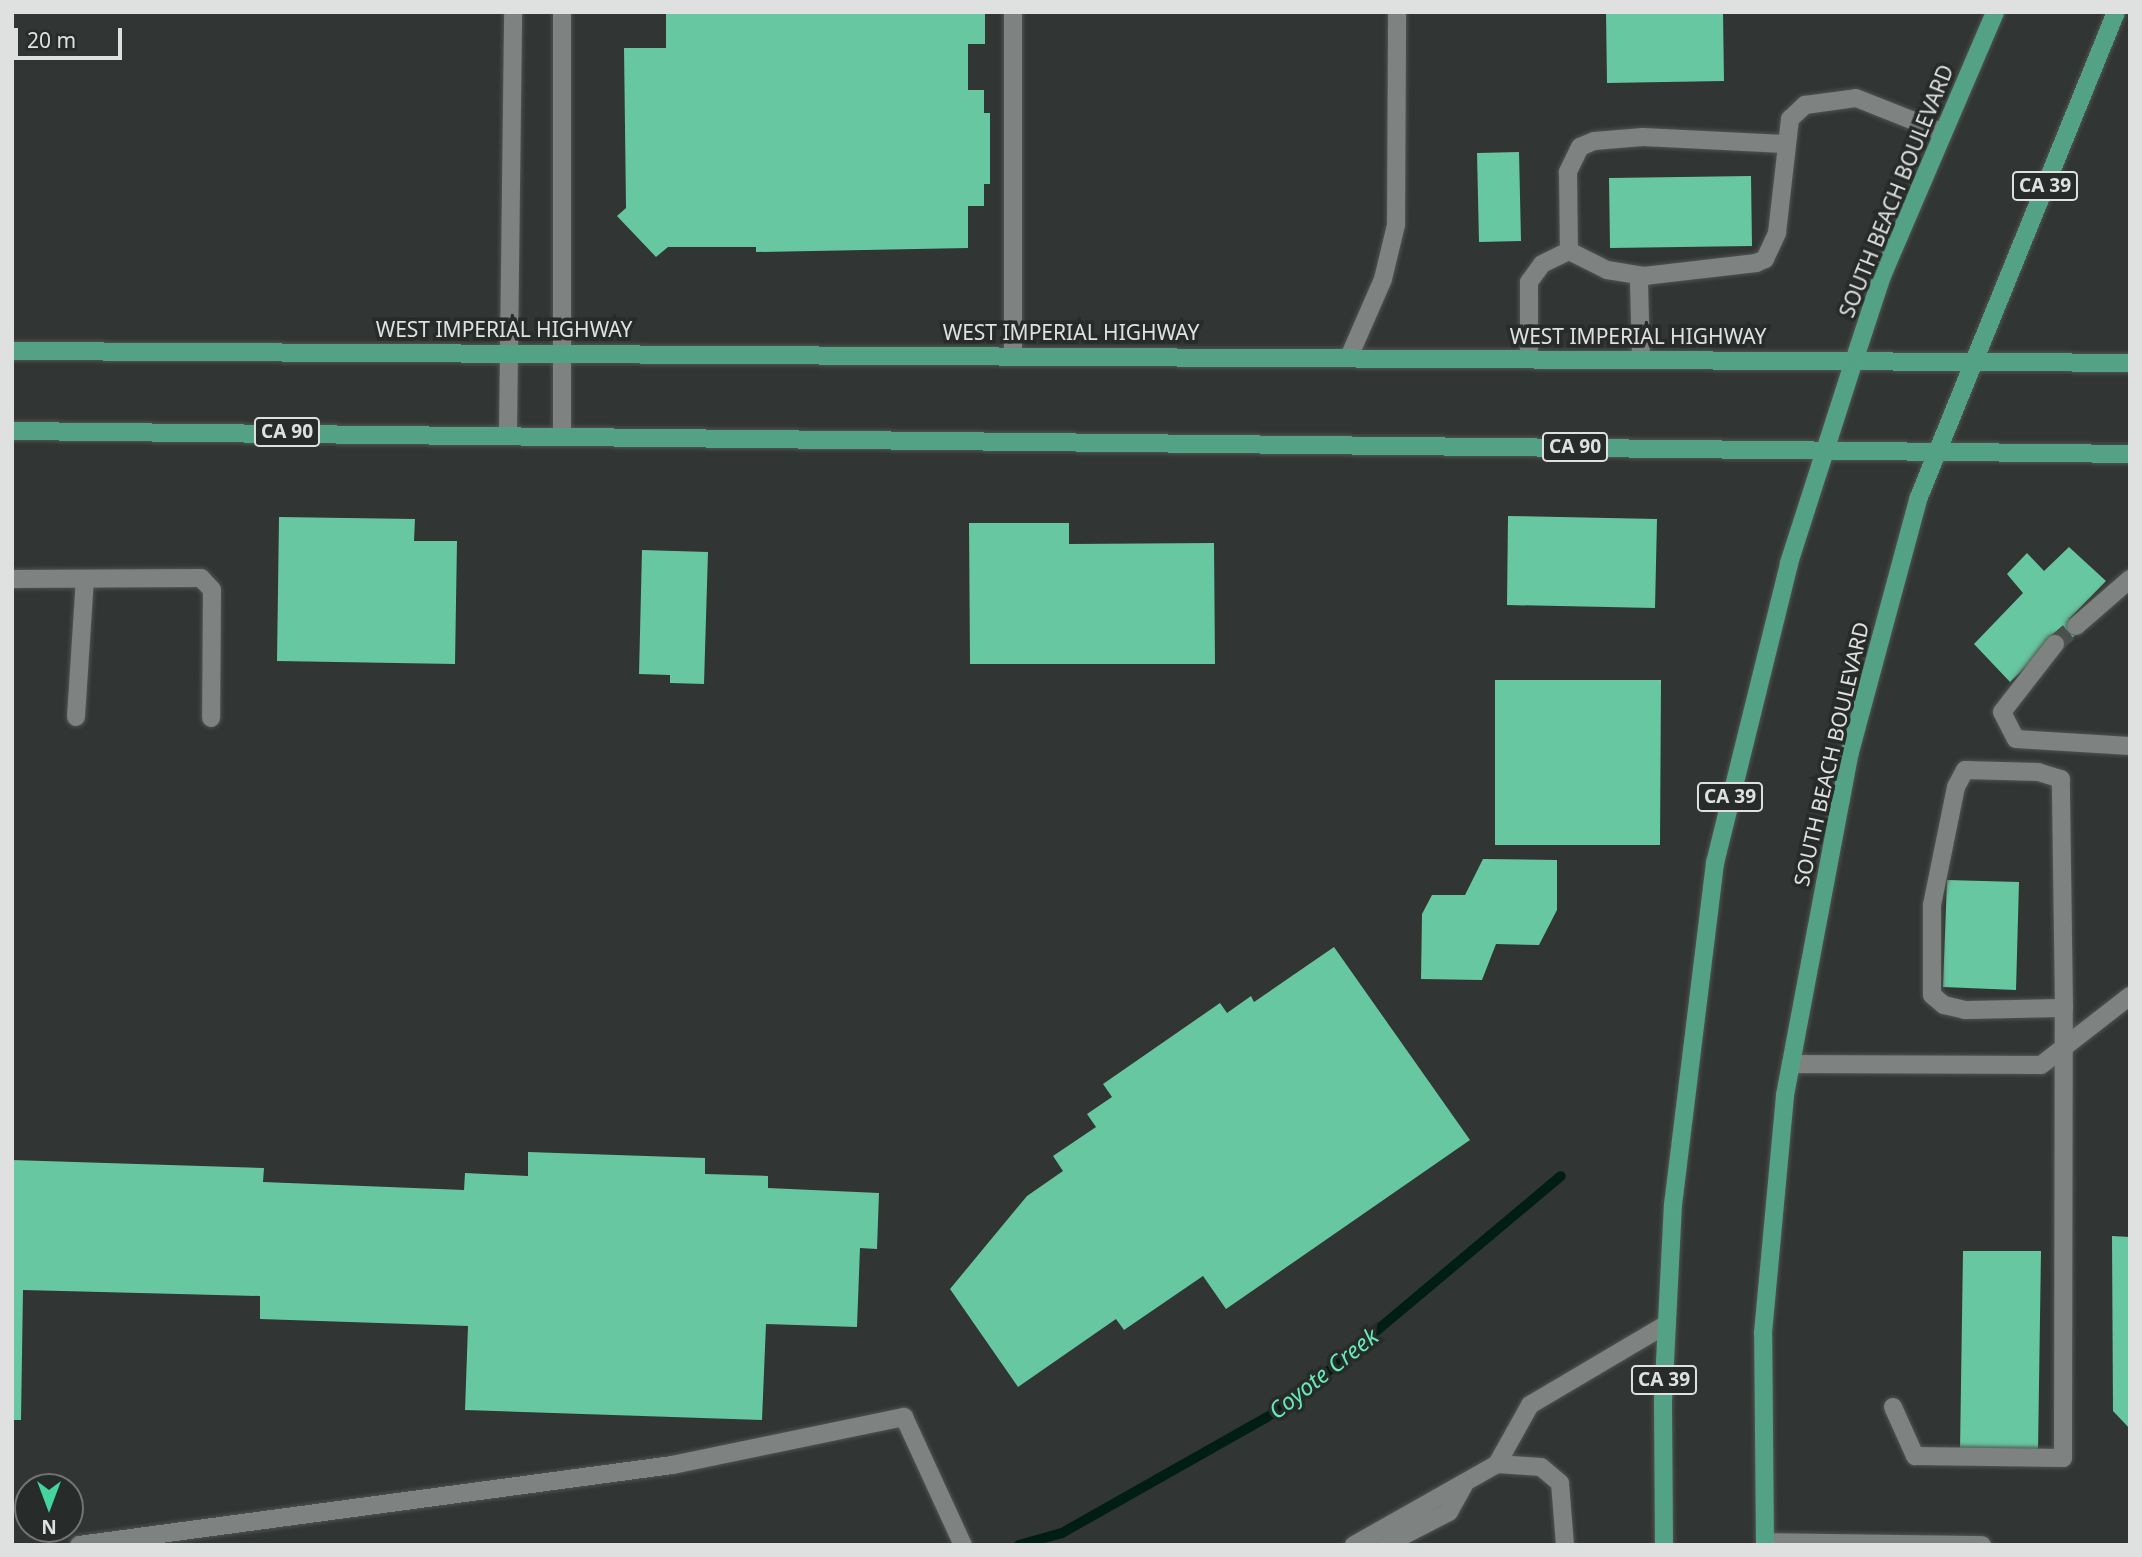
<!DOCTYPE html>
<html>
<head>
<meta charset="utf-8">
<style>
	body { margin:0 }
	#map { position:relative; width:2142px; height:1557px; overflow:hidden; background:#313533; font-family:"Noto Sans",sans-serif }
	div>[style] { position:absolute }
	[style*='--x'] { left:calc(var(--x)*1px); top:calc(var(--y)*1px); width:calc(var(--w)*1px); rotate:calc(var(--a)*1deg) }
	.stream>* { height:10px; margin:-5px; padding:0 5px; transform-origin:5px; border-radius:5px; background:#001e13 }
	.building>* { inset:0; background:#67c7a0 }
	.minor-tunnel>* { height:18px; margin-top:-9px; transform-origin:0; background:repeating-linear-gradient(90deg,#4b4f4d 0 18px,transparent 0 27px) }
	.roads { filter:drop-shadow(0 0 2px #505452) drop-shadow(0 0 2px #505452) }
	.minor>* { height:18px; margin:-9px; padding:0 9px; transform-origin:9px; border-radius:9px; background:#7e8280 }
	.major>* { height:18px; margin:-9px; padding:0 9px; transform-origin:9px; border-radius:9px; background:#54a286 }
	span { translate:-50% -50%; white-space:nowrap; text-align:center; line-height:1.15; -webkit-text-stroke:7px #272b29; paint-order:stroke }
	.shield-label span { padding:2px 5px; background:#272b29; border:2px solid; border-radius:5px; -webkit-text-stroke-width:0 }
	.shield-label { font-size:19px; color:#dfe1e0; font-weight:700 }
	.street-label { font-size:21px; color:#dfe1e0 }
	.water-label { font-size:23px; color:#66ebb7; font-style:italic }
	.frame { position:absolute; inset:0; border:14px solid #dfe1e0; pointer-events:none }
	.north { position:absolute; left:14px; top:1473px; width:70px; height:70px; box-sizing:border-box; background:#272b29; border:2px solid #717472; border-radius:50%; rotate:180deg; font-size:19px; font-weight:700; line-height:28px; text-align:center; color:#dfe1e0 }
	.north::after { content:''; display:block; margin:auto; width:24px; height:32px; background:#43d4a0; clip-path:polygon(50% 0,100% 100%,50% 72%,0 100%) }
	.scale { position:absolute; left:14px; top:28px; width:108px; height:32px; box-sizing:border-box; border:4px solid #dfe1e0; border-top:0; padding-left:9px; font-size:21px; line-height:24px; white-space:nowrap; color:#dfe1e0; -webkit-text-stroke:5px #272b29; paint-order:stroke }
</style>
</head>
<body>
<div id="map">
	<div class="stream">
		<div style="--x:1019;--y:1545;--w:45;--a:-15.6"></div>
		<div style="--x:1062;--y:1533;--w:260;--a:-29.5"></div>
		<div style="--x:1288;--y:1405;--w:356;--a:-40"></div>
	</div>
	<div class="building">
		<div style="clip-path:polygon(666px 12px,985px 12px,985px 44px,968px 44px,968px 90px,984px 90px,984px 113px,990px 113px,990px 184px,984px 184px,984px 206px,968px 206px,968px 248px,756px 252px,756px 247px,668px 247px,656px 257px,617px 216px,626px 208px,624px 48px,666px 48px)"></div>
		<div style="clip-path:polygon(1606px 12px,1723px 12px,1724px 81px,1607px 83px)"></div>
		<div style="clip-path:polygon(1519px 152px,1521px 241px,1479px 242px,1477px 153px)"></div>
		<div style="clip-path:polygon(1751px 176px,1752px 246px,1610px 248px,1609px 178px)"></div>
		<div style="clip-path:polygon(1508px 516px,1657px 519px,1655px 608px,1507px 605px)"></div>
		<div style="clip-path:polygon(279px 517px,415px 519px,414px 541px,457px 541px,455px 664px,277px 661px)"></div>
		<div style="clip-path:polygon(969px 523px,1069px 523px,1069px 544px,1214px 543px,1215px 664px,970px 664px)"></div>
		<div style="clip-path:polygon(2069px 547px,2106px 581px,2069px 619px,2080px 630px,2061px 650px,2053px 641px,2010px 682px,1974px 644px,2023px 593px,2007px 574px,2027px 553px,2044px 571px)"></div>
		<div style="clip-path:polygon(642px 550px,708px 552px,704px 684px,670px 683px,670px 675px,639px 674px)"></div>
		<div style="clip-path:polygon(1495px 680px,1661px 680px,1660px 845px,1495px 845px)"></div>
		<div style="clip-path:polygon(1483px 859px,1557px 860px,1557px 910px,1539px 945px,1496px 944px,1482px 980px,1421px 979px,1422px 914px,1432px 895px,1465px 895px)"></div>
		<div style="clip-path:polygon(1947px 880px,2019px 882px,2016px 990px,1943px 987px)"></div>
		<div style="clip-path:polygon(1334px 947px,1470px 1140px,1226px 1309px,1203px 1276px,1124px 1330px,1116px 1319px,1018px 1387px,950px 1289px,1027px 1196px,1063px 1171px,1053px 1156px,1096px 1127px,1087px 1114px,1112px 1097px,1103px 1084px,1220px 1003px,1227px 1013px,1251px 996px,1254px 1002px)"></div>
		<div style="clip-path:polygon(528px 1152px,705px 1158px,705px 1174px,768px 1176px,768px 1188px,879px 1193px,877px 1249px,860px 1248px,857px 1327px,766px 1324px,762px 1420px,465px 1410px,468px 1326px,260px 1319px,260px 1296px,23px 1290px,21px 1420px,12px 1420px,12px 1160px,264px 1168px,263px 1182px,464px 1190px,465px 1173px,528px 1176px)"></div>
		<div style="clip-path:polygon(2112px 1236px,2130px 1237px,2130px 1429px,2113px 1411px)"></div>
		<div style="clip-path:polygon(1963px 1251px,2041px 1251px,2038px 1452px,1960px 1451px)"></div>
	</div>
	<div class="minor-tunnel">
		<div style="--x:2055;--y:644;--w:28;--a:-41"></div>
	</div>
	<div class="roads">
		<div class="minor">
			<div style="--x:562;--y:12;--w:422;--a:90"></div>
			<div style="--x:1784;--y:144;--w:141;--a:-177.2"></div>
			<div style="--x:1643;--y:137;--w:49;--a:175.3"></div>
			<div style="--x:1594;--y:141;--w:15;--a:157"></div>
			<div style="--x:1580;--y:147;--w:28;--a:116"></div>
			<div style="--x:1568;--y:172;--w:79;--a:89.3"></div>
			<div style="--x:1569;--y:251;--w:42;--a:26.6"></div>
			<div style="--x:1607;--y:270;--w:37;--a:9"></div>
			<div style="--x:1644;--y:276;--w:113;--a:-6.6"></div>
			<div style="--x:1756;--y:263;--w:10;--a:-24"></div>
			<div style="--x:1765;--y:259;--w:29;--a:-65"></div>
			<div style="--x:1777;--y:233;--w:115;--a:-83.5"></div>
			<div style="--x:1790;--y:119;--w:21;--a:-43"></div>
			<div style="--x:1805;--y:105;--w:51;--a:-7.8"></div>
			<div style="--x:1856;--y:98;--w:92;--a:21.6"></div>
			<div style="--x:1013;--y:354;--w:342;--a:-90"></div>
			<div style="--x:1349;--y:357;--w:85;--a:-66.4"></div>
			<div style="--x:1383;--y:279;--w:56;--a:-76.5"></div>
			<div style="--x:1396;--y:225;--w:213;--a:-89.7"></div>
			<div style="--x:1529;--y:358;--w:76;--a:-90"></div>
			<div style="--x:1529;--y:282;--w:22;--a:-54"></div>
			<div style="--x:1542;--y:264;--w:30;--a:-26"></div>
			<div style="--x:1641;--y:359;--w:77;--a:-91.5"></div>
			<div style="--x:1639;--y:282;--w:8;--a:-50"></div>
			<div style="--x:508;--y:433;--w:421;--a:-89.3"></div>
			<div style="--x:12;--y:579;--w:189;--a:-0.3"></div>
			<div style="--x:201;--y:578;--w:16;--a:47"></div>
			<div style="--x:212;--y:590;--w:128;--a:90.4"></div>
			<div style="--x:2076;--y:626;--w:72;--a:-41"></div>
			<div style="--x:2055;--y:644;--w:86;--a:127.9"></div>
			<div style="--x:2002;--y:712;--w:30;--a:63"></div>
			<div style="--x:2016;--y:739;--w:114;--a:3.5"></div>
			<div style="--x:76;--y:717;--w:138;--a:-86.3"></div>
			<div style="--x:1791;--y:1064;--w:250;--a:0.2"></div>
			<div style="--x:2041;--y:1065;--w:113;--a:-37.8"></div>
			<div style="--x:1893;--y:1407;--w:54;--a:65.8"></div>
			<div style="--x:1915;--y:1456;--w:148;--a:0.8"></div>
			<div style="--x:2063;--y:1458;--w:450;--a:-89.9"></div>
			<div style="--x:2064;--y:1008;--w:229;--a:-90.8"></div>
			<div style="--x:2061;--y:779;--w:24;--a:-163"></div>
			<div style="--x:2038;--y:772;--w:73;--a:-178.4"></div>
			<div style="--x:1965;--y:770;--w:19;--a:118"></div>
			<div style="--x:1956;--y:787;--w:120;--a:101.5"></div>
			<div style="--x:1932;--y:905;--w:90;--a:90"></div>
			<div style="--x:1932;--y:995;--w:16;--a:40"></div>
			<div style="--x:1944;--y:1005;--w:22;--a:13"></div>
			<div style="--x:1965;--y:1010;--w:99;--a:-1.2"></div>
			<div style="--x:1497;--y:1464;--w:68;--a:-60.8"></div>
			<div style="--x:1530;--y:1405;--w:159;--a:-30.6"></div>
			<div style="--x:1765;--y:1542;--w:217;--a:0.8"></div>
			<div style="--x:79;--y:1545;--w:598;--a:-7.68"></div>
			<div style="--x:672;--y:1465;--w:237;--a:-11.7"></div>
			<div style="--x:904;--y:1417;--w:141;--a:65.3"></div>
			<div style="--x:1354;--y:1545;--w:164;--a:-29.5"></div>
			<div style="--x:1497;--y:1464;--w:44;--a:3.9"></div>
			<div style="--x:1541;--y:1467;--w:25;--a:40"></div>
			<div style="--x:1560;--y:1483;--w:62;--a:85.4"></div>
			<div style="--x:1385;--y:1545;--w:72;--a:-27.3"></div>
			<div style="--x:1449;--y:1512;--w:31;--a:-61"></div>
		</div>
		<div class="major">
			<div style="--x:12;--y:351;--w:2118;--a:0.32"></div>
			<div style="--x:12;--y:431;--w:2118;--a:0.62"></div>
			<div style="--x:1664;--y:1545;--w:144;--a:-90.4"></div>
			<div style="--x:1663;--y:1401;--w:196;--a:-87.1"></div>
			<div style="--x:1673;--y:1205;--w:345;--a:-83"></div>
			<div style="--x:1715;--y:863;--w:309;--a:-76.1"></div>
			<div style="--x:1789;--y:563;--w:212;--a:-72.2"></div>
			<div style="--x:1854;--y:361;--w:89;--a:-71.8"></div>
			<div style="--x:1882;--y:276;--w:287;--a:-66.8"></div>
			<div style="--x:1765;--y:1545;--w:212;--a:-90.5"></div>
			<div style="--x:1763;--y:1333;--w:239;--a:-84.7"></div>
			<div style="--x:1785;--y:1095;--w:349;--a:-79.3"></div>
			<div style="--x:1850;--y:752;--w:264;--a:-74.9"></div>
			<div style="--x:1919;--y:497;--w:523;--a:-67.89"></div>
		</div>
	</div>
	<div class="shield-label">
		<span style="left:2045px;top:186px">CA 39</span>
		<span style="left:287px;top:432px">CA 90</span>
		<span style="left:1575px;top:447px">CA 90</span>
		<span style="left:1730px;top:797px">CA 39</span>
		<span style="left:1664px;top:1380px">CA 39</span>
	</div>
	<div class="street-label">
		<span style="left:1896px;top:191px;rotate:-68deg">SOUTH BEACH BOULEVARD</span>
		<span style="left:504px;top:329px">WEST IMPERIAL HIGHWAY</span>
		<span style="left:1071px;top:332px">WEST IMPERIAL HIGHWAY</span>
		<span style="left:1638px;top:336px">WEST IMPERIAL HIGHWAY</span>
		<span style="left:1831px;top:754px;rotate:-77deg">SOUTH BEACH BOULEVARD</span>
	</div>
	<div class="water-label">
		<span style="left:1323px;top:1373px;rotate:-38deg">Coyote Creek</span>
	</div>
	<div class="frame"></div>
	<div class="north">N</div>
	<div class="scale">20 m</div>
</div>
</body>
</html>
